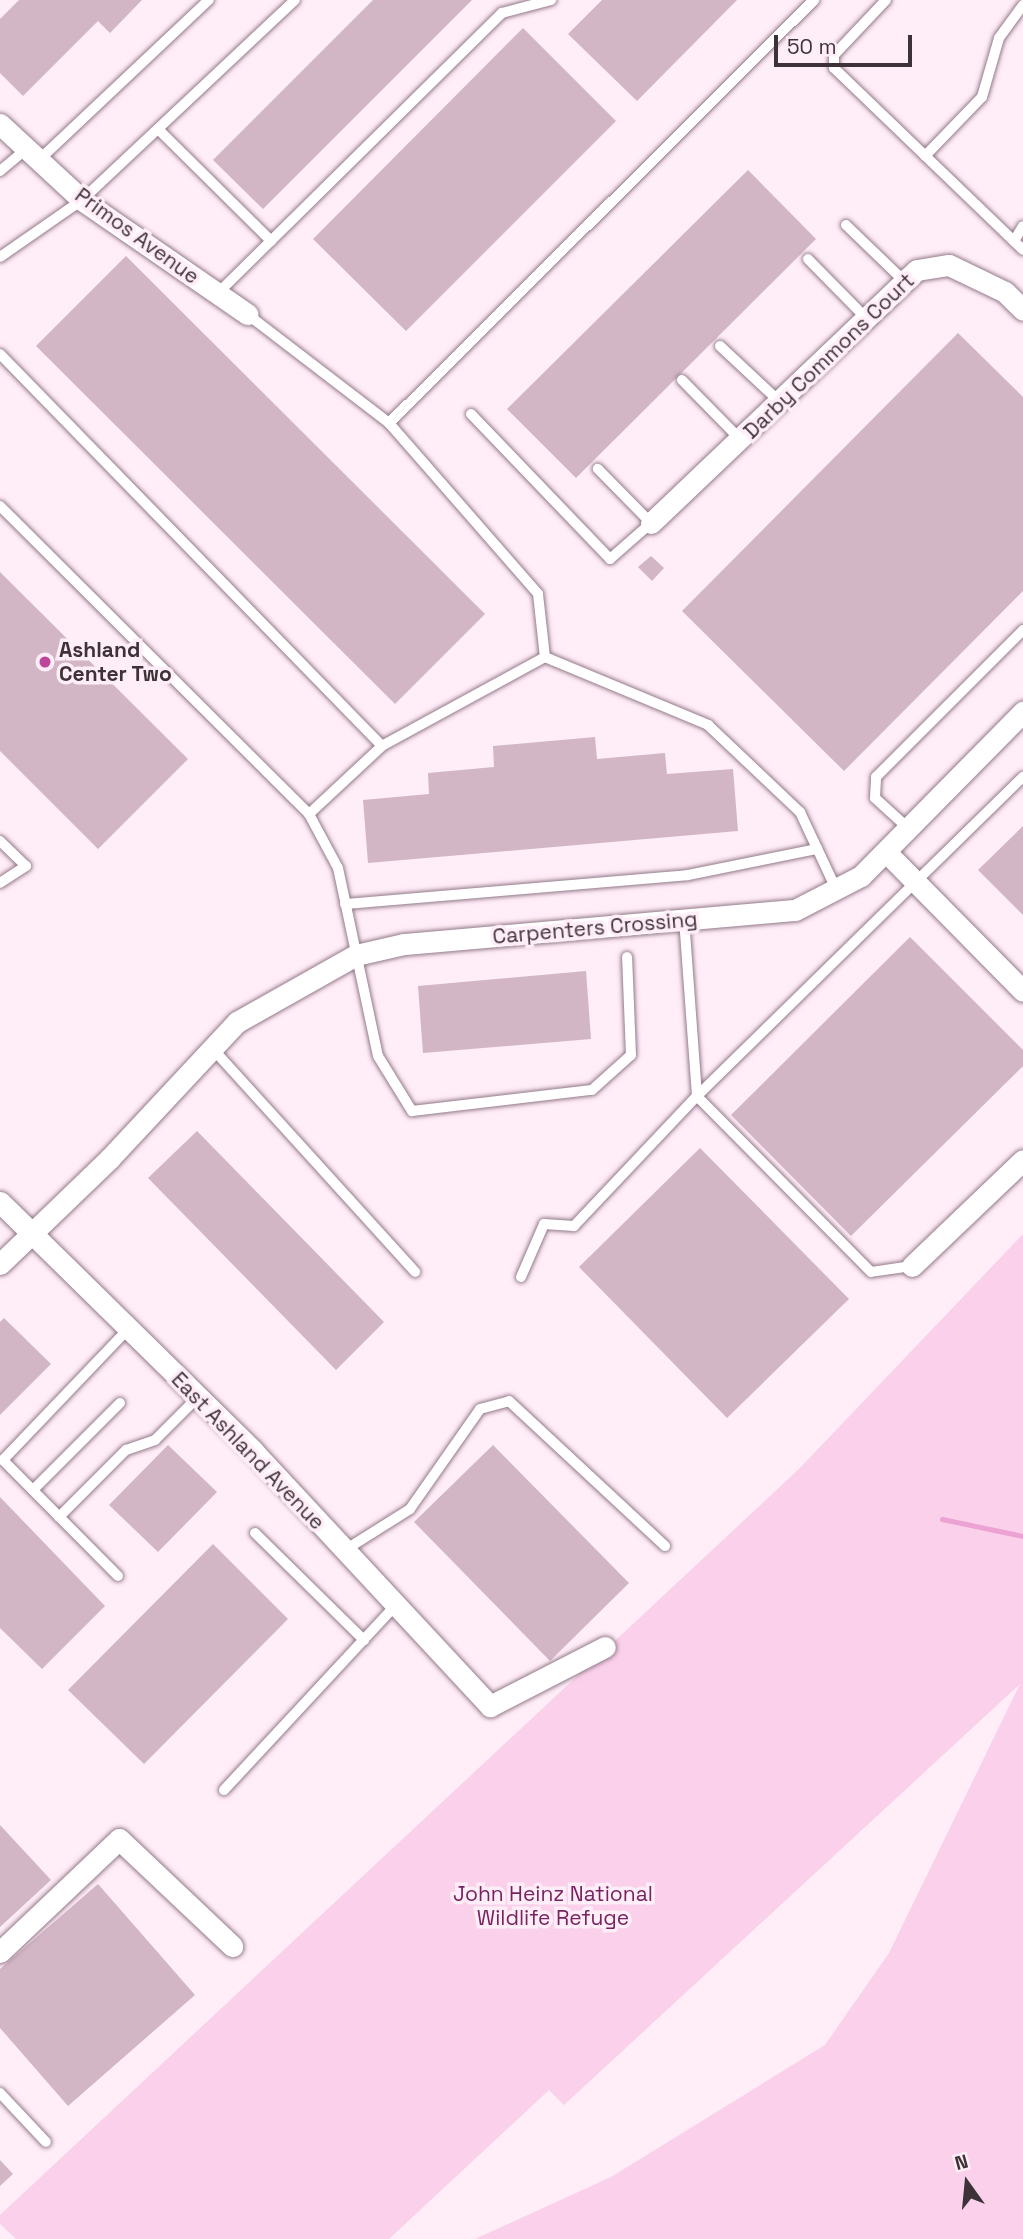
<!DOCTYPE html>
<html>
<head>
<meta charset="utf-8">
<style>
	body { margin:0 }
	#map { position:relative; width:1023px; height:2239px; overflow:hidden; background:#ffedf7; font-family:"Space Grotesk",sans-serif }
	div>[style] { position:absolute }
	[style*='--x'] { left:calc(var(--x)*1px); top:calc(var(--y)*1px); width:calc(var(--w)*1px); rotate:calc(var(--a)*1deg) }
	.green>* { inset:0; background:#fad0ea }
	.stream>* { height:5px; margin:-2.5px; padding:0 2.5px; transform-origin:2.5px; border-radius:2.5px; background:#eca2d2 }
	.building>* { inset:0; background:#d2b6c6 }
	.roads { filter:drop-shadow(0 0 2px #947a8a) drop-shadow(0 0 2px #947a8a) }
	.service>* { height:10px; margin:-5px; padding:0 5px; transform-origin:5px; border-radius:5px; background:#fff }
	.minor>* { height:21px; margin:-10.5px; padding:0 10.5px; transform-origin:10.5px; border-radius:10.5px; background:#fff }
	.dots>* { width:19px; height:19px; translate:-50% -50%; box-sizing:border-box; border:4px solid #ffedf7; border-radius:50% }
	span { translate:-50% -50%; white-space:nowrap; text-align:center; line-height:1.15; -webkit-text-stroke:7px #ffedf7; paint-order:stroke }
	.street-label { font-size:21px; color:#3e3239 }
	.poi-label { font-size:21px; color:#3e3239; font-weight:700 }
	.left { translate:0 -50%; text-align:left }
	.park-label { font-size:21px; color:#782360 }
	.north { position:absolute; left:932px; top:2148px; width:70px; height:70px; -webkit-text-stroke:5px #ffedf7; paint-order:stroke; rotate:345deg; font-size:19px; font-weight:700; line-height:28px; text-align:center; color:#3e3239 }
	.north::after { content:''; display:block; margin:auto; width:24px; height:32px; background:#3e3239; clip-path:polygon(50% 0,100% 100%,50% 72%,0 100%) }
	.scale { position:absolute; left:774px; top:35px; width:138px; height:32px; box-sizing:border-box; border:4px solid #3e3239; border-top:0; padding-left:9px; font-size:21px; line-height:24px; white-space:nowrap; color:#3e3239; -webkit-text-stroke:5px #ffedf7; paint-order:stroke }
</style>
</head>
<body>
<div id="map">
	<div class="green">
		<div style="clip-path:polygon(1023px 1234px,1023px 2239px,475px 2239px,611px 2177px,825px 2045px,889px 1953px,1020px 1684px,564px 2105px,549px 2090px,389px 2239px,16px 2239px,0 2224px,0 2215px,799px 1469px)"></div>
	</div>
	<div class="stream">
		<div style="--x:942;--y:1519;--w:83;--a:11.9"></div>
	</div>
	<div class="building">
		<div style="clip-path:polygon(19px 0,142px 0,110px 33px,98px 21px,23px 96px,0 73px,0 19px)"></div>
		<div style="clip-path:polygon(373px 0,472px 0,263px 209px,213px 160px)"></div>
		<div style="clip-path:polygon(602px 0,737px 0,637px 101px,568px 34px)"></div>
		<div style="clip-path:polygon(523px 28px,616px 121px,406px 331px,313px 239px)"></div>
		<div style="clip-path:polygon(748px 170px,816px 239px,576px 478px,507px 409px)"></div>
		<div style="clip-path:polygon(126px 256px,485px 614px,395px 704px,36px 346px)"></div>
		<div style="clip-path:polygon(958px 333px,1023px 397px,1023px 591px,844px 771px,682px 611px)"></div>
		<div style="clip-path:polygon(651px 556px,664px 568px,652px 581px,638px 567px)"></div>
		<div style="clip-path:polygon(0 572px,188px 759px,98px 849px,0 751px)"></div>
		<div style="clip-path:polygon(595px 737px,597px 759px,665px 753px,667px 774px,733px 769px,738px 831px,368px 863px,363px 800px,429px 794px,428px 773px,494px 767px,493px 746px)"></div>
		<div style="clip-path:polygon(1023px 826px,1023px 915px,978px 870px)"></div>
		<div style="clip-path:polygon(910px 937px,1023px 1050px,1023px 1066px,851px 1236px,731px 1115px)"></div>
		<div style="clip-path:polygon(586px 971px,591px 1039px,423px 1053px,418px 986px)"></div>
		<div style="clip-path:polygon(197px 1131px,384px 1322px,336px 1370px,148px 1178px)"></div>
		<div style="clip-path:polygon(700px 1148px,849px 1299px,727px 1418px,579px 1267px)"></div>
		<div style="clip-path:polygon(4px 1318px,51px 1364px,0 1415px,0 1322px)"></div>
		<div style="clip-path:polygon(168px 1445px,217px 1492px,158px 1552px,109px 1505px)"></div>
		<div style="clip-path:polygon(493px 1445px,629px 1583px,550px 1661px,414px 1522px)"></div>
		<div style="clip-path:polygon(0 1497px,105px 1606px,42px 1669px,0 1628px)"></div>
		<div style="clip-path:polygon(213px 1544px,288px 1619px,144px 1764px,68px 1690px)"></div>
		<div style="clip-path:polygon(0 1825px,51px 1880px,0 1927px)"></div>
		<div style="clip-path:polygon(98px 1884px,195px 1995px,68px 2106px,0 2028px,0 1969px)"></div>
		<div style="clip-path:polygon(0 2160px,13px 2174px,0 2186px)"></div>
	</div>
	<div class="roads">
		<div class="service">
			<div style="--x:886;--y:0;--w:76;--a:133.4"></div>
			<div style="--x:834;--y:55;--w:13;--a:90"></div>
			<div style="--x:834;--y:68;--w:262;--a:43.9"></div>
			<div style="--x:158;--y:129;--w:159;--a:44.7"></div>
			<div style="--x:925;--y:156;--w:82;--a:-46"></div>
			<div style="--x:982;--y:97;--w:61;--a:-73.9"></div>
			<div style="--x:999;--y:38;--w:41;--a:-54"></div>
			<div style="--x:40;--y:159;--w:232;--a:-43.3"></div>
			<div style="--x:0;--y:171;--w:35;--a:-40"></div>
			<div style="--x:846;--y:225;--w:82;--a:44"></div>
			<div style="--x:1014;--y:241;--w:17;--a:-59"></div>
			<div style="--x:0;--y:257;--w:100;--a:-34.8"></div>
			<div style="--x:82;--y:200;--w:292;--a:-43.2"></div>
			<div style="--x:808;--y:259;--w:84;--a:45.5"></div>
			<div style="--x:218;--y:293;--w:399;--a:-44.6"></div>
			<div style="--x:502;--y:13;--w:51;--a:-14.9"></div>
			<div style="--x:247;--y:314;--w:179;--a:37.5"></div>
			<div style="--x:389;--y:423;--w:227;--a:48.9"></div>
			<div style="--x:538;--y:594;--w:63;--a:83.7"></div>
			<div style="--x:545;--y:657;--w:177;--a:22.6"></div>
			<div style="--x:708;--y:725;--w:127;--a:43.4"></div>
			<div style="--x:800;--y:812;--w:85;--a:64.9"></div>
			<div style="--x:720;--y:346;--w:83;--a:43.1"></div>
			<div style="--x:0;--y:354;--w:547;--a:45.74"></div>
			<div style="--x:682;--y:380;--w:84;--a:45.5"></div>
			<div style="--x:471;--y:414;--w:201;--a:46.2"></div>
			<div style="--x:610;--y:559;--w:55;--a:-41.3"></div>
			<div style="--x:651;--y:523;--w:76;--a:-134.5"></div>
			<div style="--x:389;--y:423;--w:600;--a:-44.86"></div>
			<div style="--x:0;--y:506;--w:436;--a:44.9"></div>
			<div style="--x:545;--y:657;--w:186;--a:151.4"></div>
			<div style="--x:382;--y:746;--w:100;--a:137"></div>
			<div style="--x:309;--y:814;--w:61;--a:61.8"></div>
			<div style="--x:338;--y:868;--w:192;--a:78"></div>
			<div style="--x:378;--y:1056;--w:65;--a:58.3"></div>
			<div style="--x:412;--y:1111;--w:181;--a:-6.7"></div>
			<div style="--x:592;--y:1090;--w:52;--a:-41.9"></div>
			<div style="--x:631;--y:1055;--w:98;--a:-92.3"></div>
			<div style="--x:909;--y:829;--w:46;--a:-137.6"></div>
			<div style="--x:875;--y:798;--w:21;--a:-87"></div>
			<div style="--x:876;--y:777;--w:208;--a:-45"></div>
			<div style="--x:0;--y:841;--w:36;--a:44"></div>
			<div style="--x:26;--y:866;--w:31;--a:147"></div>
			<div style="--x:345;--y:904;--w:344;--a:-4.8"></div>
			<div style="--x:688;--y:875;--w:132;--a:-11.4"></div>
			<div style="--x:213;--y:1049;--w:301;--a:47.8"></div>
			<div style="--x:912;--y:1266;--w:41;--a:171.7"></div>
			<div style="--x:871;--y:1272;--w:247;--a:-134.7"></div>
			<div style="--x:697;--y:1096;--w:456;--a:-44.4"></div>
			<div style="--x:521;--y:1277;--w:58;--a:-66.5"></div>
			<div style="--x:544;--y:1224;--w:30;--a:4"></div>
			<div style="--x:574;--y:1226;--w:179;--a:-46.6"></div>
			<div style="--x:697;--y:1096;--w:175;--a:-94.2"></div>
			<div style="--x:33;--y:1490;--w:123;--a:-45"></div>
			<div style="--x:59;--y:1517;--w:95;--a:-45"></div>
			<div style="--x:126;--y:1450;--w:31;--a:-19"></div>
			<div style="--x:155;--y:1440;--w:59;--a:-45"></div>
			<div style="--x:255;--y:1533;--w:153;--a:44.5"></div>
			<div style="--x:345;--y:1550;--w:77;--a:-32.2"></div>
			<div style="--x:410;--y:1509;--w:122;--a:-55"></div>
			<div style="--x:480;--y:1409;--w:30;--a:-15"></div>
			<div style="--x:509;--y:1401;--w:213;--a:42.9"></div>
			<div style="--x:118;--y:1576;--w:163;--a:-134.8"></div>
			<div style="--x:3;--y:1460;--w:181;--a:-46.3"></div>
			<div style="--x:224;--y:1790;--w:254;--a:-47.1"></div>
			<div style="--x:0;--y:2093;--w:67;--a:46.8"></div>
		</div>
		<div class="minor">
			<div style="--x:0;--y:124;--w:112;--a:42.8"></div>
			<div style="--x:82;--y:200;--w:201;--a:34.6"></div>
			<div style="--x:651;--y:523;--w:367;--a:-43.6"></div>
			<div style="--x:917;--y:270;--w:32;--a:-9"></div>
			<div style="--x:949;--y:265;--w:62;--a:25.7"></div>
			<div style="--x:1005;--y:292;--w:25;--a:45"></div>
			<div style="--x:886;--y:852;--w:195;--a:45.4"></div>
			<div style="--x:0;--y:1202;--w:356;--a:44.5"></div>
			<div style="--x:254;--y:1452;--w:347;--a:47.1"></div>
			<div style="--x:490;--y:1706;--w:129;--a:-27.2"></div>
			<div style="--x:0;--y:1264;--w:153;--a:-43.9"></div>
			<div style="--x:110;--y:1158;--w:186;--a:-47"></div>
			<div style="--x:237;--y:1022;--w:137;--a:-29.4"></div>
			<div style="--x:356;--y:955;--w:49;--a:-12.9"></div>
			<div style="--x:404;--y:944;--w:392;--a:-5"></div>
			<div style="--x:795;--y:910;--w:74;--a:-27.3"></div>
			<div style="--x:861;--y:876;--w:231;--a:-45.4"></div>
			<div style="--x:912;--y:1266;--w:153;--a:-43.7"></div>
			<div style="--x:0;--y:1952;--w:164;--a:-43.5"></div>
			<div style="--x:119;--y:1839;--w:156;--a:43.4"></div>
		</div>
	</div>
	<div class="dots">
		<div style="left:45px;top:662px;background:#bd459a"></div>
	</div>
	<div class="street-label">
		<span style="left:137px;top:236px;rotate:36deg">Primos Avenue</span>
		<span style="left:829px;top:356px;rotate:-44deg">Darby Commons Court</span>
		<span style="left:595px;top:928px;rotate:-5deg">Carpenters Crossing</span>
		<span style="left:248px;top:1451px;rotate:46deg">East Ashland Avenue</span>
	</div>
	<div class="poi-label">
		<span class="left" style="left:59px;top:662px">Ashland<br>Center Two</span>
	</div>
	<div class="park-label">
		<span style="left:553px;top:1906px">John Heinz National<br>Wildlife Refuge</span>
	</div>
	<div class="north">N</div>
	<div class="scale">50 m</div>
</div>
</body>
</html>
